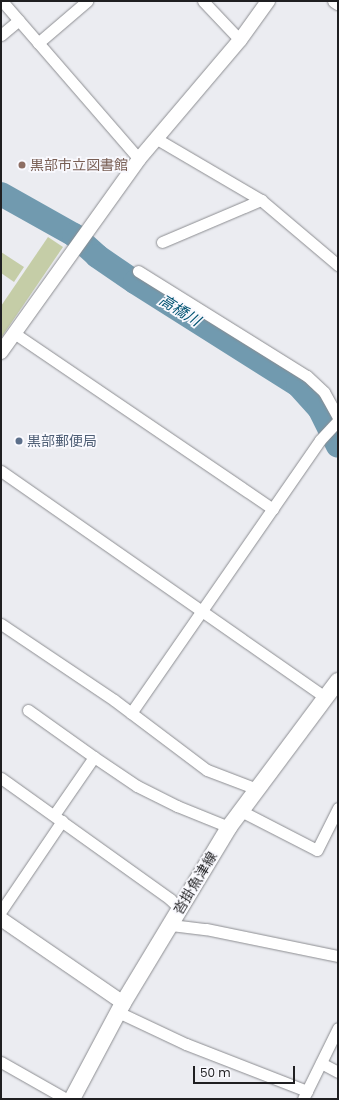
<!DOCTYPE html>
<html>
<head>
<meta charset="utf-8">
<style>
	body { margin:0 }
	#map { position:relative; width:339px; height:1100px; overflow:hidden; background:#ebecf1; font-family:Poppins,"Noto Sans JP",sans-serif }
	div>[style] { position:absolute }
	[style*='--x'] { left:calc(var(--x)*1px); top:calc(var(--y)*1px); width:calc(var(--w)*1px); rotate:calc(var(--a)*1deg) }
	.green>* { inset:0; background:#c5cda7 }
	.river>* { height:24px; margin:-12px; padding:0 12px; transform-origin:12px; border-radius:12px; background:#719aaf }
	.roads { filter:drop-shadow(0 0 1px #8c8d91) drop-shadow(0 0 1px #8c8d91) }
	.minor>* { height:11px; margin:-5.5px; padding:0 5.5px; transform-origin:5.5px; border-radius:5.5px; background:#fff }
	.tertiary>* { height:14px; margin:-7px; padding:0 7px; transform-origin:7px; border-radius:7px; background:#fff }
	.secondary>* { height:16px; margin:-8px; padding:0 8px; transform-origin:8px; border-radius:8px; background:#fff }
	.dots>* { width:11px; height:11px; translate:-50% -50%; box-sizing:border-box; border:2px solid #f9f9fe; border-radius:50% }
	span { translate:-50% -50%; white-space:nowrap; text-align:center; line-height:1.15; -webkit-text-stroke:3.5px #f9f9fe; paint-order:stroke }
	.education-label { font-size:14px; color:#785e54 }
	.left { translate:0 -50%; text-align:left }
	.service-label { font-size:14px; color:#4e5e75 }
	.street-label { font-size:14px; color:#1f1f21 }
	.water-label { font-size:15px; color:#005372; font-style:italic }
	.frame { position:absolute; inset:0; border:2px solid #1f1f21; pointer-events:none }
	.scale { position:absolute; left:193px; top:1066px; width:102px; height:18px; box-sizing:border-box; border:2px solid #1f1f21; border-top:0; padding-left:5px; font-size:12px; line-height:14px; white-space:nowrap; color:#1f1f21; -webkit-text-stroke:3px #f9f9fe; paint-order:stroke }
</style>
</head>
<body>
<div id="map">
	<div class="green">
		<div style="clip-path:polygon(48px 237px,63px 247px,1px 338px,1px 306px)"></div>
		<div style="clip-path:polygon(1px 252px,24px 267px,14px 282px,1px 273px)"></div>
	</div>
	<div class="river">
		<div style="--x:1;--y:194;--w:84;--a:29.3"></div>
		<div style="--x:74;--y:235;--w:31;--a:42"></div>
		<div style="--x:97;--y:256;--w:46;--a:34.4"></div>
		<div style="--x:135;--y:282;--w:193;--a:32.3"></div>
		<div style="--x:298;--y:385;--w:31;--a:48"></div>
		<div style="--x:319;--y:408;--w:42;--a:63.4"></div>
	</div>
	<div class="roads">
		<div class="minor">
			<div style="--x:2;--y:1;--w:209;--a:49.1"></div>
			<div style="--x:203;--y:1;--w:54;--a:46.5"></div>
			<div style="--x:1;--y:35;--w:23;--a:-40"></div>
			<div style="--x:38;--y:43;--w:65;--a:-40.6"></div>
			<div style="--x:157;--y:139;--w:121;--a:30.4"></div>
			<div style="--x:261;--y:200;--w:101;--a:40.2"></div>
			<div style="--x:162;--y:242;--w:108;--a:-23"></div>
			<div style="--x:138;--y:271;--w:199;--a:31.9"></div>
			<div style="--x:307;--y:376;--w:23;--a:43"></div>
			<div style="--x:324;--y:392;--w:29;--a:61"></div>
			<div style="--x:14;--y:333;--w:313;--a:34.2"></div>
			<div style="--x:1;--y:471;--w:395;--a:34.9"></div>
			<div style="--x:1;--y:624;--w:136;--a:33.9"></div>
			<div style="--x:114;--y:700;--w:116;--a:37"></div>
			<div style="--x:207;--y:770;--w:53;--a:20.8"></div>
			<div style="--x:28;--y:710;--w:81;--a:35.5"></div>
			<div style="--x:94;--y:757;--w:70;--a:124.6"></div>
			<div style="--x:131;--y:713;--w:332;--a:-55.3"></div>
			<div style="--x:320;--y:440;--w:26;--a:-47"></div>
			<div style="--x:94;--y:757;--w:52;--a:34"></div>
			<div style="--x:137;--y:786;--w:45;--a:26.6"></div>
			<div style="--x:177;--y:806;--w:56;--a:22"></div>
			<div style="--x:1;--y:778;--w:208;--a:35.6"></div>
			<div style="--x:170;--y:899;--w:13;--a:45"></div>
			<div style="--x:241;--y:811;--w:85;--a:27.2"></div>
			<div style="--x:317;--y:850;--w:47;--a:-63.4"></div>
			<div style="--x:1;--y:911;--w:109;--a:-55.9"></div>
			<div style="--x:171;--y:925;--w:35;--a:7"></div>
			<div style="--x:206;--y:929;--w:135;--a:11.6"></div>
			<div style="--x:118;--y:1012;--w:75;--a:25.2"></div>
			<div style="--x:186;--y:1044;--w:130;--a:21.2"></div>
			<div style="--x:1;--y:1062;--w:75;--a:29.6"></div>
			<div style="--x:321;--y:1063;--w:19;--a:28"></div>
			<div style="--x:303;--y:1099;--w:79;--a:-63.8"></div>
		</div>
		<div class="tertiary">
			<div style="--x:335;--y:1;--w:4;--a:34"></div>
			<div style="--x:1;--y:352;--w:237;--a:-54.4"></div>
			<div style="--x:139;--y:159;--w:156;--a:-49.7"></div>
			<div style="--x:240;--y:40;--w:48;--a:-54.3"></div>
			<div style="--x:1;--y:919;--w:148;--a:34.5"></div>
		</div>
		<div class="secondary">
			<div style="--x:72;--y:1099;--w:109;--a:-62"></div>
			<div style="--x:123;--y:1003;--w:205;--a:-58.9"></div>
			<div style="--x:229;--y:827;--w:182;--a:-53.3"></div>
		</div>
	</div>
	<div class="dots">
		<div style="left:22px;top:165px;background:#8d6e63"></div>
		<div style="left:19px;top:441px;background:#5c6f8a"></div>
	</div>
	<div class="education-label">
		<span class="left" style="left:30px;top:165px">黒部市立図書館</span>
	</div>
	<div class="service-label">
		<span class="left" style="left:27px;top:441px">黒部郵便局</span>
	</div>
	<div class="street-label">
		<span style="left:195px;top:883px;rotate:-59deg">沓掛魚津線</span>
	</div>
	<div class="water-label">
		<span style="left:180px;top:310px;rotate:32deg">高橋川</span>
	</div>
	<div class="frame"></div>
	<div class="scale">50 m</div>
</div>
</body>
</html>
